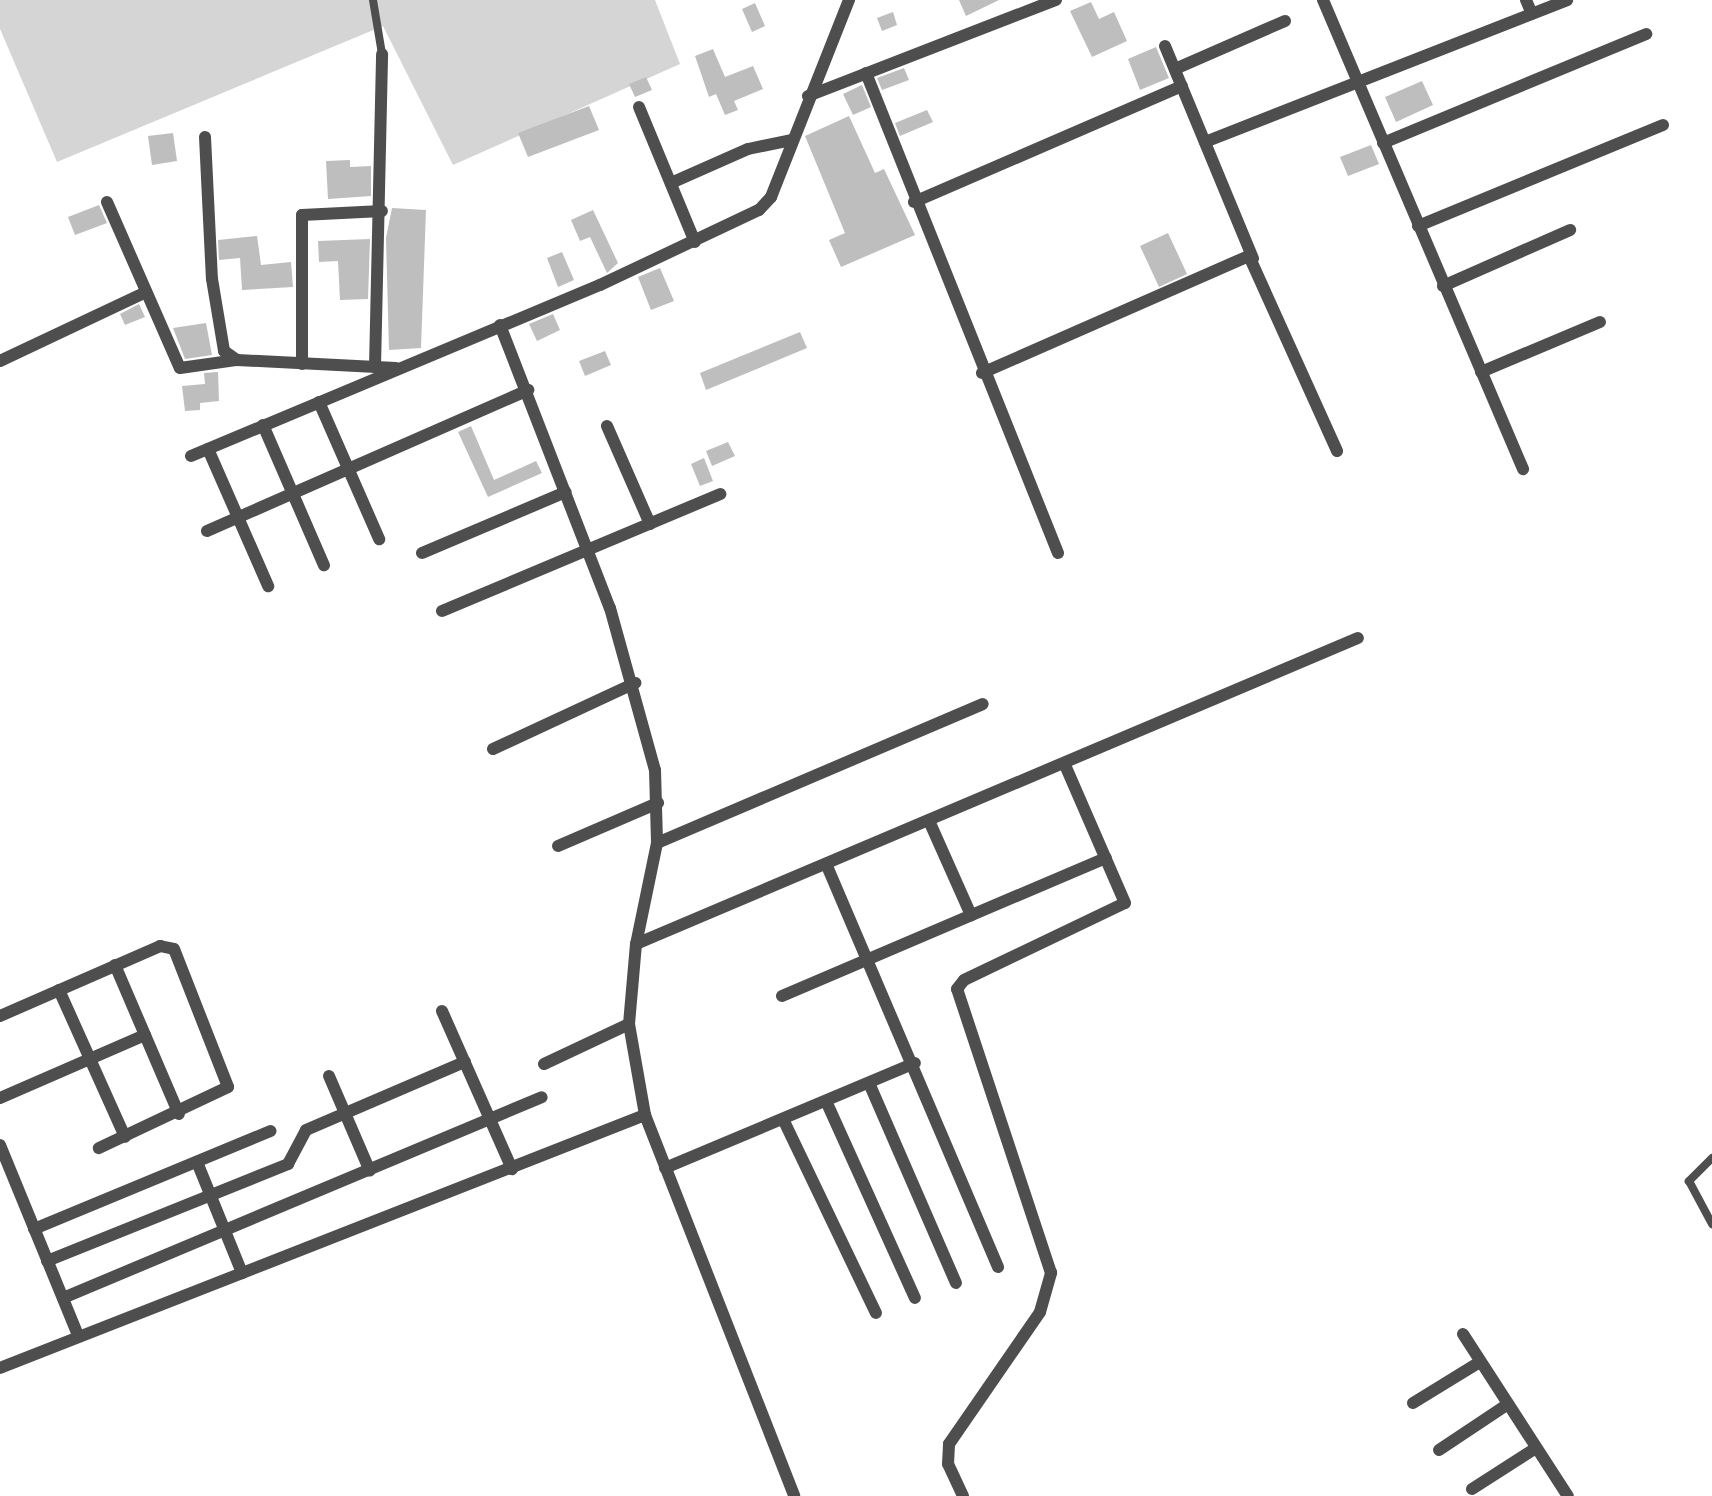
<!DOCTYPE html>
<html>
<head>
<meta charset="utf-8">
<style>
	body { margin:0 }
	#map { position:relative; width:1712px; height:1496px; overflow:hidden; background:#fff; font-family:"Work Sans",sans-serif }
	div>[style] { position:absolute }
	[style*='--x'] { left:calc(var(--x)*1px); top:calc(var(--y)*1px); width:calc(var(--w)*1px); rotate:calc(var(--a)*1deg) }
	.green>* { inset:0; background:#d5d5d5 }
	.building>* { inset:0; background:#bebebe }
	.lane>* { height:8px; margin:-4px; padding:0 4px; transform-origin:4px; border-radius:4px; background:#4e4e4e }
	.street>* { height:12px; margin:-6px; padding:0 6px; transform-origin:6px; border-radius:6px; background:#4e4e4e }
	span { translate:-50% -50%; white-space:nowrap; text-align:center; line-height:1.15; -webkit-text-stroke:4.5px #fff; paint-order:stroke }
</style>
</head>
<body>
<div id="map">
	<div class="green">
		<div style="clip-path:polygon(0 0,655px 0,680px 64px,453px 165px,383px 26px,57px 162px,0 29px)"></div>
	</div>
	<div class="building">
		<div style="clip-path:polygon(959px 0,999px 0,966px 16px)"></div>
		<div style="clip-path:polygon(1091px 2px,1099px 19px,1114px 12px,1127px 41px,1092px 57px,1070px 11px)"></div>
		<div style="clip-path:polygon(755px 3px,765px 26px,752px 32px,742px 9px)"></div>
		<div style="clip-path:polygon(893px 12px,897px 25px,882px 31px,877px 18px)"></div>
		<div style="clip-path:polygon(1156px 47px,1169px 78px,1140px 90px,1128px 59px)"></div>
		<div style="clip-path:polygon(713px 49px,725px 77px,753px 66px,763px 89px,734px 101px,738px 110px,725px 115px,716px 94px,709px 97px,695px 56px)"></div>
		<div style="clip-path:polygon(904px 68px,909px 80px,882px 90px,877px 78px)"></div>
		<div style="clip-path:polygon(646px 77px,652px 90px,635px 97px,629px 84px)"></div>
		<div style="clip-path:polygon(1422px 81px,1433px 105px,1396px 122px,1385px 97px)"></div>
		<div style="clip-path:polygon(862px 85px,871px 107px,853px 115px,843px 94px)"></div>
		<div style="clip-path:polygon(589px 106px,599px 130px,528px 157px,518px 133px)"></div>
		<div style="clip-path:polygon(927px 110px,933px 122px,900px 136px,895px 123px)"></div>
		<div style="clip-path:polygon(849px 116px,875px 173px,884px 169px,915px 235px,841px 267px,829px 240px,845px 233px,805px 136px)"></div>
		<div style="clip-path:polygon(173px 133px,177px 161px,152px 165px,148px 136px)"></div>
		<div style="clip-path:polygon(1371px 145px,1379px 164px,1348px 176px,1340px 157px)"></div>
		<div style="clip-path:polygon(350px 160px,350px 167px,371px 166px,371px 196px,328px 199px,326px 161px)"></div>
		<div style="clip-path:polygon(99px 205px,107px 223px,75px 235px,68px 217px)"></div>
		<div style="clip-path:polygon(392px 208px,426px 210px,421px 348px,389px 350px,386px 238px)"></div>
		<div style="clip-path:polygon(593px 210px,618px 263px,607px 273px,590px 237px,580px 241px,571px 220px)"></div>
		<div style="clip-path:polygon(1168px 233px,1187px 274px,1159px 287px,1140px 246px)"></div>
		<div style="clip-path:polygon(257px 236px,261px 265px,291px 262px,293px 287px,242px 290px,240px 258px,219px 260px,218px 240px)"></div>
		<div style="clip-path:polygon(370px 239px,368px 299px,340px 300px,338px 261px,319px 262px,318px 241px)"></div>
		<div style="clip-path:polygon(562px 252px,574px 280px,558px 287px,547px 258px)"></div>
		<div style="clip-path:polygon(660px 268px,674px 301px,651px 310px,638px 277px)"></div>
		<div style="clip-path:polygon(139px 304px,145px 317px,125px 325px,120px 314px)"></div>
		<div style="clip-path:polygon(553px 314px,560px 330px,537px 341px,529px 324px)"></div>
		<div style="clip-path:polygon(206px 323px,212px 355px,185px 359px,173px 328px)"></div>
		<div style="clip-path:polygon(800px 332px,807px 348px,706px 390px,700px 373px)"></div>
		<div style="clip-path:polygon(605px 351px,611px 365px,585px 376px,579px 361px)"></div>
		<div style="clip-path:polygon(218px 372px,219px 401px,200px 403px,200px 410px,185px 411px,182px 386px,205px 384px,204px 373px)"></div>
		<div style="clip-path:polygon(471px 426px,494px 480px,536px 461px,542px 473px,488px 497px,458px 432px)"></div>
		<div style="clip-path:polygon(728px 442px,735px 456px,712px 466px,706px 451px)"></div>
		<div style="clip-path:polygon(704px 458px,713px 481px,700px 486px,691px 464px)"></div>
	</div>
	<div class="lane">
		<div style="--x:373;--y:0;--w:55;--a:80.5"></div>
		<div style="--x:1712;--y:1158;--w:33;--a:135"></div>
		<div style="--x:1689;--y:1181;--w:49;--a:61.9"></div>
	</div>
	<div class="street">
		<div style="--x:1323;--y:0;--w:510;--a:66.9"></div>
		<div style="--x:1526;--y:0;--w:15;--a:67"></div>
		<div style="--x:1165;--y:46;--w:230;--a:67.5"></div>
		<div style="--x:1175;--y:69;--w:120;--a:-23.6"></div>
		<div style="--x:866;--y:73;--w:517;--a:68.2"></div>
		<div style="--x:808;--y:96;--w:266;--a:-21.2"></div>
		<div style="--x:639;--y:107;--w:146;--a:67.5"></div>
		<div style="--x:205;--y:137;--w:142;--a:87.2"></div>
		<div style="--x:212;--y:279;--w:73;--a:80.5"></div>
		<div style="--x:224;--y:351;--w:16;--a:35"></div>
		<div style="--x:237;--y:360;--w:159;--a:2.9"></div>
		<div style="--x:1205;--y:142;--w:389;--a:-21.4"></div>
		<div style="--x:1383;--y:143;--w:285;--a:-22.5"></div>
		<div style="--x:671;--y:183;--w:84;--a:-23.8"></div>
		<div style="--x:748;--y:149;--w:44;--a:-11.8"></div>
		<div style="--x:107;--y:202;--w:181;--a:66.3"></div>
		<div style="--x:180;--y:368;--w:58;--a:-8"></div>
		<div style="--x:914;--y:202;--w:292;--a:-23.4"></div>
		<div style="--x:1418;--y:226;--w:265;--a:-22.4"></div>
		<div style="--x:1443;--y:286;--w:139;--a:-23.8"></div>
		<div style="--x:500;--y:325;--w:304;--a:68.8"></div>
		<div style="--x:610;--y:608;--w:168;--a:74.5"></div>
		<div style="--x:655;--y:770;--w:73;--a:88.4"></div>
		<div style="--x:657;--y:843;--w:103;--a:101.7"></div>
		<div style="--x:636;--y:944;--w:80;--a:95"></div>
		<div style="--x:629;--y:1024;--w:92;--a:80"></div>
		<div style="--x:645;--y:1115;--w:409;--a:68.6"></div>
		<div style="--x:0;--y:361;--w:159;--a:-25.3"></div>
		<div style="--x:302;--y:364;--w:149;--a:-90"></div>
		<div style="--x:302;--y:215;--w:80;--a:-2.9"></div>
		<div style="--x:375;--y:367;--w:313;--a:-88.7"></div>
		<div style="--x:1481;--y:372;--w:129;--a:-22.8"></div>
		<div style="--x:982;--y:373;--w:292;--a:-23.7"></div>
		<div style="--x:1249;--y:256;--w:214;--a:65.7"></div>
		<div style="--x:319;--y:402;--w:150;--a:66.3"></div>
		<div style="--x:263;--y:425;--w:153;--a:66.5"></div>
		<div style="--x:607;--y:426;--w:107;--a:66.3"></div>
		<div style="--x:208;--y:449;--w:150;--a:66.3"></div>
		<div style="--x:191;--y:456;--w:443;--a:-22.7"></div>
		<div style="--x:600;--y:285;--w:176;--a:-25.3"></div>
		<div style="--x:759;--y:210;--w:18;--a:-47"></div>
		<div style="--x:771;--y:197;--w:212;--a:-68.4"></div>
		<div style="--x:207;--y:531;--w:351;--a:-23.7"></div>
		<div style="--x:422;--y:553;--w:156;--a:-23"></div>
		<div style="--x:442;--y:611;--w:302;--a:-22.8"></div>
		<div style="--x:493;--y:749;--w:157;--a:-24.9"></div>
		<div style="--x:930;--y:823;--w:101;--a:66"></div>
		<div style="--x:657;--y:843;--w:354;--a:-23.1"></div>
		<div style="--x:558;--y:846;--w:109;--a:-23.3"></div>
		<div style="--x:827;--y:866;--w:436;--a:66.9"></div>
		<div style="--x:636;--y:944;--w:784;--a:-22.97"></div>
		<div style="--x:115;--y:965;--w:162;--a:66.8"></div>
		<div style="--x:59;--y:990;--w:161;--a:65.8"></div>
		<div style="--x:782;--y:996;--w:352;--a:-23.1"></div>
		<div style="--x:442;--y:1011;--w:173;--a:66.1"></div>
		<div style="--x:0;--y:1016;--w:175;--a:-23.6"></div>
		<div style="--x:160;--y:946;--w:14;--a:12"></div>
		<div style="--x:174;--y:949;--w:148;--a:68.6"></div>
		<div style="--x:228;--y:1087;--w:143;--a:154.7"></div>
		<div style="--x:544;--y:1064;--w:94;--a:-25.2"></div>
		<div style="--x:329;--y:1076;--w:103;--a:66.7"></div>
		<div style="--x:869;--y:1083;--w:218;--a:66.5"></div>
		<div style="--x:0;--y:1098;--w:158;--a:-23.5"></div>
		<div style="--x:826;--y:1101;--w:216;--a:65.7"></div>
		<div style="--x:783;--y:1119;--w:215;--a:64.4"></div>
		<div style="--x:0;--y:1145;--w:205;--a:67.7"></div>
		<div style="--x:197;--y:1162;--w:120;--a:67.9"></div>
		<div style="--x:665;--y:1168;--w:271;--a:-22.8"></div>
		<div style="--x:34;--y:1229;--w:256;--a:-22.5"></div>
		<div style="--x:47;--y:1261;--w:260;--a:-21.9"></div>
		<div style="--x:288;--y:1164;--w:38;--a:-62"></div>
		<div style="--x:306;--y:1130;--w:173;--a:-23.2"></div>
		<div style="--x:63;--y:1298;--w:519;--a:-22.76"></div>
		<div style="--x:1463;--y:1334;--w:193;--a:57.1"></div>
		<div style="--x:0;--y:1368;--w:693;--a:-21.42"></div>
		<div style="--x:1413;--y:1403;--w:79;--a:-31.5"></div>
		<div style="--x:1439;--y:1450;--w:83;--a:-33.7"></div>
		<div style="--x:1472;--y:1489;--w:76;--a:-32.6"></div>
		<div style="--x:963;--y:1496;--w:35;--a:-115"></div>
		<div style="--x:948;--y:1464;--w:20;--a:-87"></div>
		<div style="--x:949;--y:1444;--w:160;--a:-55.4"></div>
		<div style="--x:1040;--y:1312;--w:41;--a:-74.2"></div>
		<div style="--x:1051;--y:1273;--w:299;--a:-108.3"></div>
		<div style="--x:957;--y:989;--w:11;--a:-52"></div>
		<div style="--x:964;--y:980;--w:178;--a:-25.6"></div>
		<div style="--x:1125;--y:903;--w:150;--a:-113.5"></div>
	</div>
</div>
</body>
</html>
